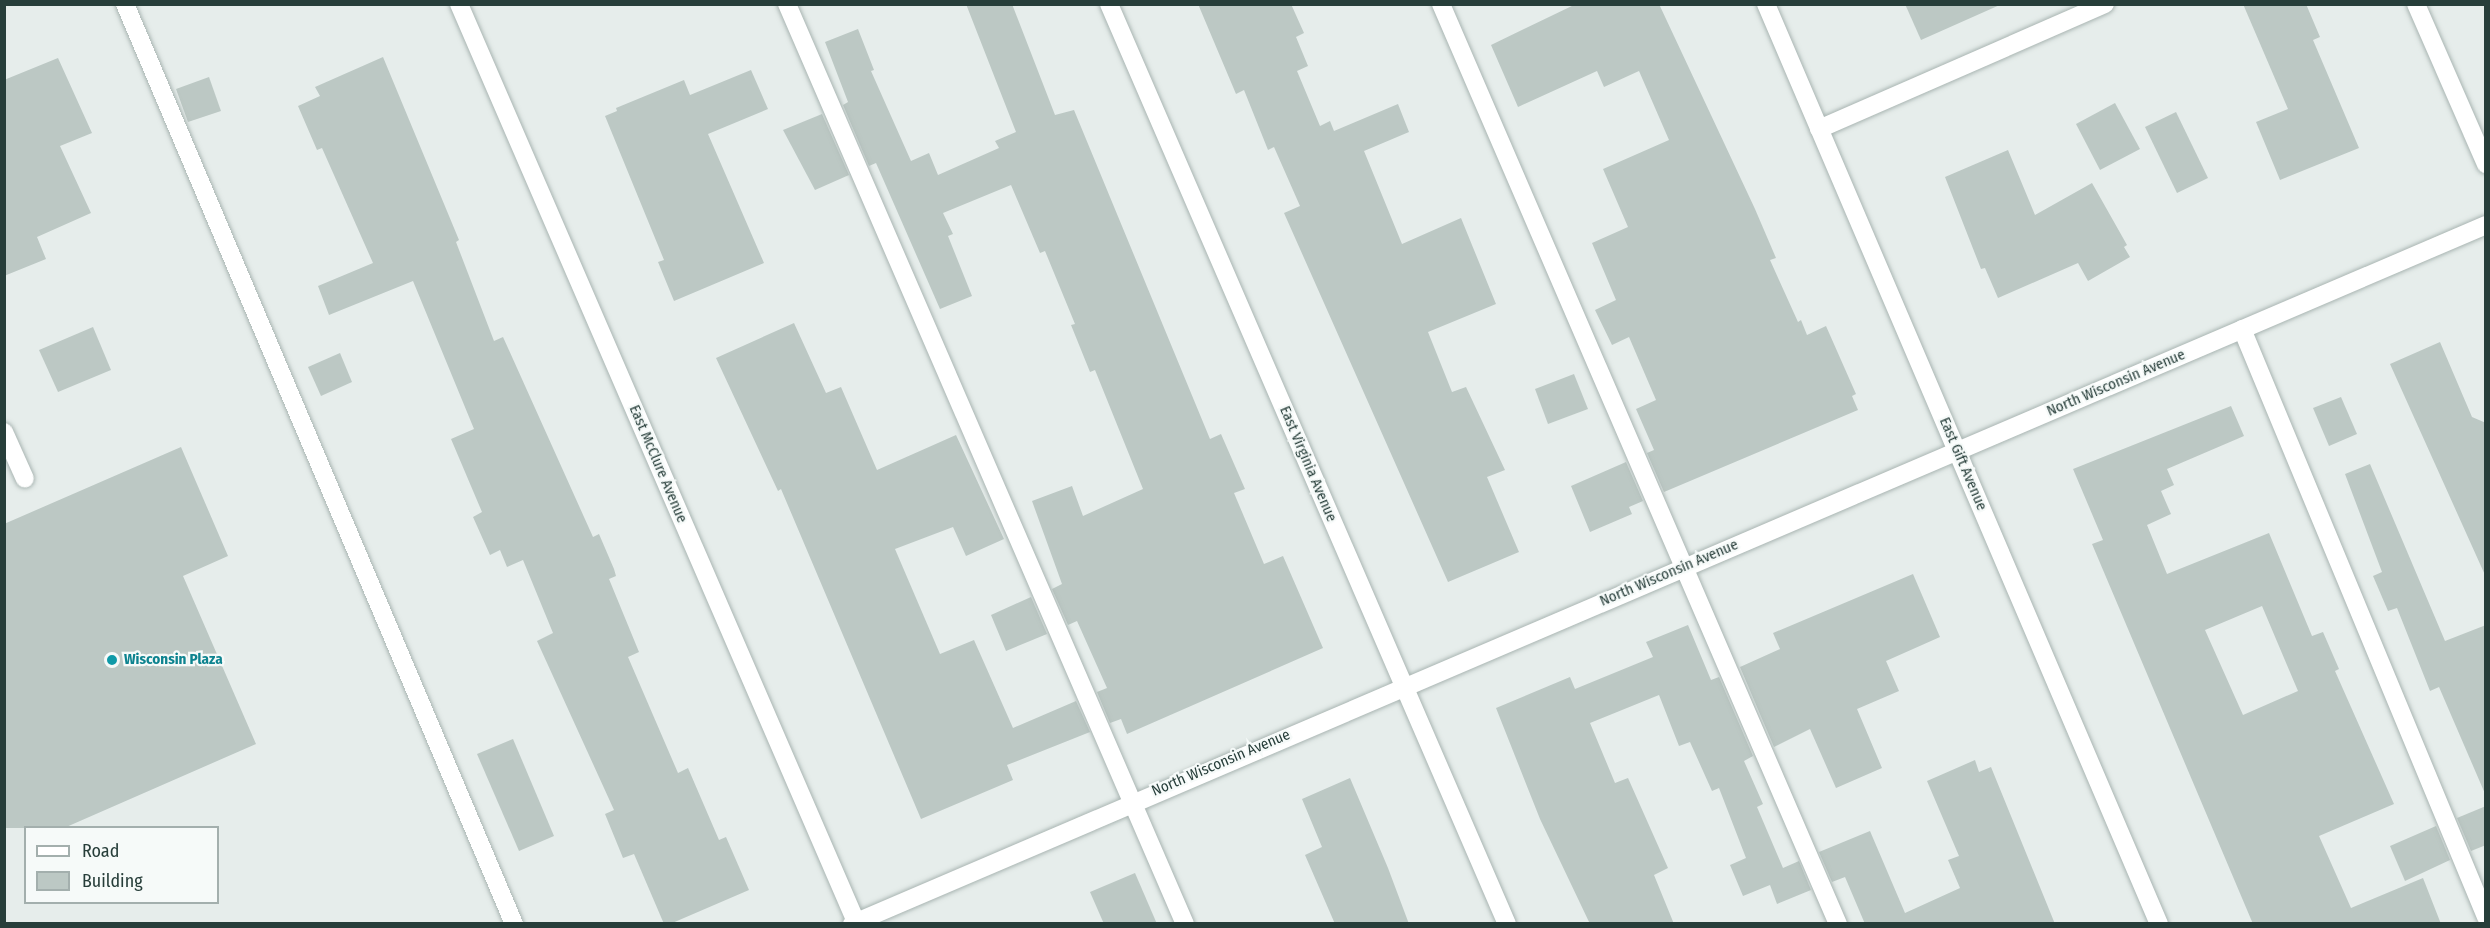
<!DOCTYPE html>
<html>
<head>
<meta charset="utf-8">
<style>
	body { margin:0 }
	#map { position:relative; width:2490px; height:928px; overflow:hidden; background:#e6edeb; font-family:"Fira Sans Condensed",sans-serif }
	div>[style] { position:absolute }
	[style*='--x'] { left:calc(var(--x)*1px); top:calc(var(--y)*1px); width:calc(var(--w)*1px); rotate:calc(var(--a)*1deg) }
	.building>* { inset:0; background:#bcc8c4 }
	.roads { filter:drop-shadow(0 0 2px #a9b5b2) drop-shadow(0 0 2px #a9b5b2) }
	.lane>* { height:18px; margin:-9px; padding:0 9px; transform-origin:9px; border-radius:9px; background:#fff }
	.street>* { height:18px; margin:-9px; padding:0 9px; transform-origin:9px; border-radius:9px; background:#fff }
	.secondary>* { height:18px; margin:-9px; padding:0 9px; transform-origin:9px; border-radius:9px; background:#fff }
	.dots>* { width:16px; height:16px; translate:-50% -50%; box-sizing:border-box; border:3px solid #f6faf9; border-radius:50% }
	span { translate:-50% -50%; white-space:nowrap; text-align:center; line-height:1.15; -webkit-text-stroke:4.5px #f6faf9; paint-order:stroke }
	.street-label { font-size:15px; color:#273e3a }
	.culture-label { font-size:15px; color:#0d838f; font-weight:700 }
	.left { translate:0 -50%; text-align:left }
	.frame { position:absolute; inset:0; border:6px solid #273e3a; pointer-events:none }
	.legend { position:absolute; left:24px; top:826px; width:195px; height:78px; box-sizing:border-box; background:#f6faf9; border:2px solid #a3afad; margin:0; padding:8px 10px; list-style:none; font-size:18px; color:#273e3a }
	.legend li { display:flex; align-items:center; gap:12px; height:30px }
	.legend b { width:30px; border:2px solid #a3afad }
</style>
</head>
<body>
<div id="map">
	<div class="building">
		<div style="clip-path:polygon(966px 4px,1012px 4px,1055px 115px,1074px 110px,1210px 439px,1221px 434px,1245px 489px,1234px 493px,1264px 564px,1283px 556px,1323px 648px,1127px 734px,1121px 719px,1110px 723px,1097px 692px,1107px 688px,1077px 621px,1068px 625px,1052px 589px,1062px 584px,1032px 501px,1072px 486px,1083px 516px,1143px 489px,1095px 370px,1090px 372px,1071px 325px,1075px 324px,1045px 251px,1040px 253px,1011px 185px,943px 213px,953px 234px,948px 236px,972px 296px,940px 309px,876px 163px,869px 166px,843px 105px,848px 102px,825px 42px,858px 29px,874px 70px,871px 71px,911px 161px,929px 153px,938px 175px,999px 148px,995px 141px,1016px 132px)"></div>
		<div style="clip-path:polygon(1198px 4px,1291px 4px,1304px 33px,1296px 37px,1308px 66px,1297px 71px,1320px 126px,1330px 121px,1334px 131px,1398px 104px,1409px 132px,1364px 151px,1402px 244px,1461px 218px,1496px 304px,1428px 332px,1452px 392px,1466px 387px,1505px 470px,1487px 477px,1519px 552px,1448px 582px,1284px 213px,1300px 206px,1274px 147px,1268px 150px,1244px 90px,1236px 94px)"></div>
		<div style="clip-path:polygon(1576px 4px,1659px 4px,1755px 209px,1776px 258px,1770px 260px,1798px 322px,1801px 320px,1807px 335px,1826px 326px,1856px 394px,1852px 396px,1858px 410px,1664px 492px,1647px 453px,1654px 450px,1636px 409px,1656px 400px,1629px 337px,1612px 345px,1595px 310px,1616px 300px,1592px 243px,1628px 227px,1603px 169px,1669px 140px,1639px 71px,1604px 87px,1597px 71px,1518px 107px,1491px 45px)"></div>
		<div style="clip-path:polygon(1905px 4px,2002px 4px,1921px 40px)"></div>
		<div style="clip-path:polygon(2243px 4px,2306px 4px,2320px 37px,2313px 40px,2359px 148px,2280px 180px,2256px 122px,2288px 109px)"></div>
		<div style="clip-path:polygon(383px 57px,459px 240px,456px 242px,494px 341px,503px 337px,593px 537px,599px 534px,614px 569px,616px 576px,609px 579px,639px 652px,628px 657px,678px 773px,688px 768px,719px 840px,726px 837px,749px 890px,670px 924px,664px 924px,634px 854px,623px 858px,605px 814px,614px 810px,537px 641px,553px 633px,523px 560px,507px 567px,500px 550px,490px 555px,473px 517px,482px 512px,451px 439px,474px 429px,413px 281px,329px 315px,318px 286px,373px 263px,322px 148px,317px 150px,298px 106px,320px 96px,315px 87px)"></div>
		<div style="clip-path:polygon(58px 58px,92px 133px,60px 146px,91px 213px,37px 237px,46px 259px,4px 276px,4px 80px)"></div>
		<div style="clip-path:polygon(751px 70px,768px 109px,708px 134px,764px 263px,674px 301px,658px 262px,664px 260px,605px 116px,617px 111px,616px 108px,684px 80px,690px 95px)"></div>
		<div style="clip-path:polygon(209px 77px,221px 111px,188px 122px,176px 89px)"></div>
		<div style="clip-path:polygon(2115px 103px,2140px 149px,2100px 170px,2076px 124px)"></div>
		<div style="clip-path:polygon(2176px 112px,2208px 178px,2177px 193px,2145px 127px)"></div>
		<div style="clip-path:polygon(822px 114px,849px 175px,815px 190px,783px 130px)"></div>
		<div style="clip-path:polygon(2008px 150px,2035px 215px,2092px 183px,2127px 245px,2124px 247px,2130px 257px,2088px 281px,2078px 263px,1998px 298px,1985px 268px,1981px 269px,1945px 177px)"></div>
		<div style="clip-path:polygon(794px 323px,826px 393px,841px 387px,877px 470px,956px 435px,1004px 539px,966px 556px,953px 527px,895px 549px,940px 654px,974px 640px,1013px 728px,1076px 701px,1090px 732px,1007px 765px,1013px 780px,921px 819px,781px 489px,778px 491px,716px 358px)"></div>
		<div style="clip-path:polygon(93px 327px,111px 370px,58px 392px,39px 350px)"></div>
		<div style="clip-path:polygon(2440px 342px,2472px 417px,2486px 423px,2485px 575px,2390px 364px)"></div>
		<div style="clip-path:polygon(340px 353px,352px 382px,321px 396px,308px 367px)"></div>
		<div style="clip-path:polygon(1574px 374px,1588px 409px,1548px 424px,1535px 389px)"></div>
		<div style="clip-path:polygon(2341px 397px,2357px 434px,2329px 446px,2313px 408px)"></div>
		<div style="clip-path:polygon(evenodd,2231px 406px,2244px 436px,2167px 469px,2174px 485px,2161px 491px,2171px 514px,2147px 525px,2167px 574px,2269px 533px,2312px 636px,2323px 632px,2339px 669px,2335px 671px,2394px 804px,2319px 836px,2351px 908px,2423px 878px,2441px 924px,2253px 924px,2092px 544px,2103px 540px,2073px 469px,2231px 406px,2262px 606px,2298px 691px,2243px 715px,2205px 630px,2262px 606px)"></div>
		<div style="clip-path:polygon(181px 447px,228px 556px,183px 576px,256px 744px,64px 828px,4px 828px,4px 524px)"></div>
		<div style="clip-path:polygon(1626px 462px,1643px 501px,1629px 507px,1632px 514px,1590px 532px,1571px 486px)"></div>
		<div style="clip-path:polygon(2370px 464px,2445px 641px,2486px 625px,2486px 796px,2439px 687px,2430px 691px,2397px 608px,2388px 611px,2373px 576px,2382px 572px,2345px 474px)"></div>
		<div style="clip-path:polygon(1913px 574px,1940px 637px,1886px 661px,1899px 691px,1857px 709px,1882px 768px,1836px 788px,1810px 729px,1774px 747px,1740px 667px,1780px 649px,1773px 633px)"></div>
		<div style="clip-path:polygon(1031px 597px,1047px 634px,1006px 651px,991px 615px)"></div>
		<div style="clip-path:polygon(1688px 625px,1711px 680px,1719px 677px,1753px 756px,1744px 761px,1763px 804px,1757px 807px,1783px 868px,1799px 861px,1811px 890px,1777px 904px,1770px 885px,1743px 896px,1730px 865px,1746px 858px,1719px 788px,1712px 791px,1690px 742px,1679px 746px,1659px 695px,1590px 723px,1615px 783px,1628px 778px,1668px 868px,1654px 875px,1674px 924px,1590px 924px,1540px 819px,1496px 708px,1570px 677px,1575px 689px,1653px 657px,1646px 642px)"></div>
		<div style="clip-path:polygon(513px 739px,554px 836px,519px 851px,477px 754px)"></div>
		<div style="clip-path:polygon(1975px 760px,1979px 772px,1991px 767px,2055px 924px,1865px 924px,1845px 877px,1832px 882px,1819px 852px,1870px 831px,1905px 913px,1960px 888px,1948px 860px,1959px 856px,1927px 781px)"></div>
		<div style="clip-path:polygon(1350px 778px,1388px 868px,1409px 924px,1335px 924px,1305px 855px,1322px 847px,1302px 799px)"></div>
		<div style="clip-path:polygon(2486px 806px,2486px 845px,2471px 851px,2457px 818px)"></div>
		<div style="clip-path:polygon(2436px 826px,2450px 860px,2405px 881px,2390px 846px)"></div>
		<div style="clip-path:polygon(1135px 873px,1157px 924px,1104px 924px,1090px 892px)"></div>
	</div>
	<div class="roads">
		<div class="lane">
			<div style="--x:125;--y:4;--w:999;--a:67.08"></div>
			<div style="--x:787;--y:4;--w:1002;--a:66.61"></div>
			<div style="--x:1441;--y:4;--w:1002;--a:66.66"></div>
			<div style="--x:1819;--y:129;--w:312;--a:-23.6"></div>
			<div style="--x:2242;--y:329;--w:637;--a:67.46"></div>
		</div>
		<div class="street">
			<div style="--x:1109;--y:4;--w:1002;--a:66.61"></div>
			<div style="--x:1766;--y:4;--w:1000;--a:66.87"></div>
			<div style="--x:2416;--y:4;--w:175;--a:66.4"></div>
			<div style="--x:4;--y:432;--w:51;--a:65.9"></div>
		</div>
		<div class="secondary">
			<div style="--x:459;--y:4;--w:1002;--a:66.61"></div>
			<div style="--x:852;--y:924;--w:1777;--a:-23.16"></div>
		</div>
	</div>
	<div class="dots">
		<div style="left:112px;top:660px;background:#0f9aa8"></div>
	</div>
	<div class="street-label">
		<span style="left:2116px;top:383px;rotate:-23deg">North Wisconsin Avenue</span>
		<span style="left:658px;top:464px;rotate:67deg">East McClure Avenue</span>
		<span style="left:1308px;top:464px;rotate:67deg">East Virginia Avenue</span>
		<span style="left:1963px;top:464px;rotate:67deg">East Gift Avenue</span>
		<span style="left:1669px;top:573px;rotate:-23deg">North Wisconsin Avenue</span>
		<span style="left:1221px;top:763px;rotate:-23deg">North Wisconsin Avenue</span>
	</div>
	<div class="culture-label">
		<span class="left" style="left:124px;top:660px">Wisconsin Plaza</span>
	</div>
	<div class="frame"></div>
	<ul class="legend">
	<li><b style="height:8px;background:#fff"></b>Road</li>
	<li><b style="height:16px;background:#bcc8c4"></b>Building</li>
	</ul>
</div>
</body>
</html>
